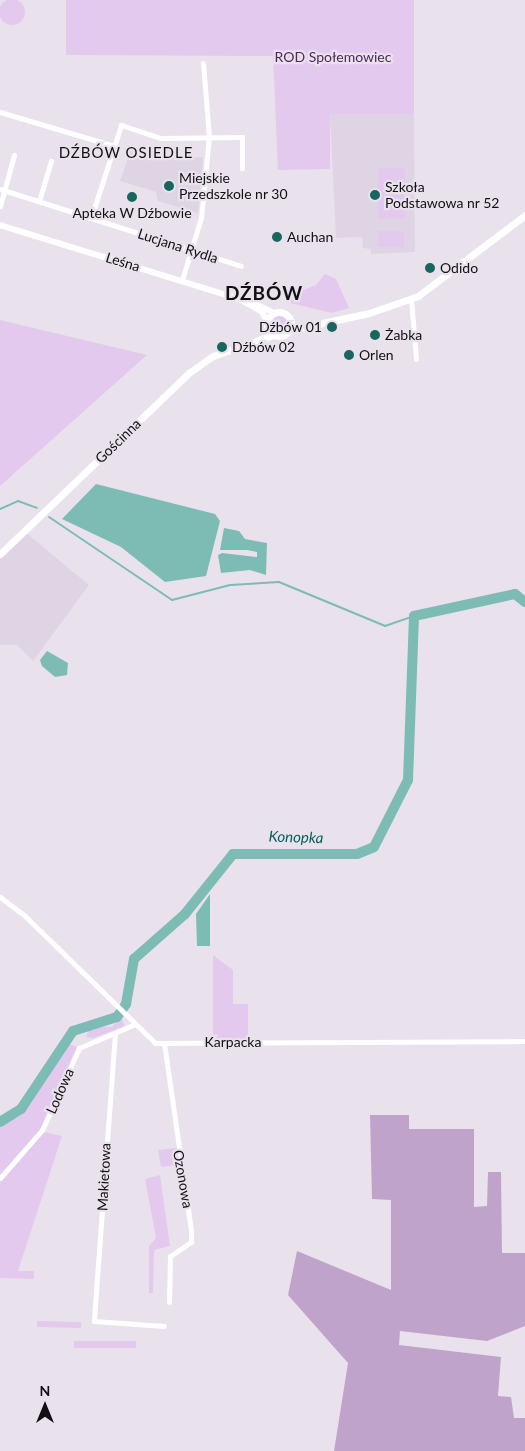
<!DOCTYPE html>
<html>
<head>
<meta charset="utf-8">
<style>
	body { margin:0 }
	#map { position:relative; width:525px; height:1451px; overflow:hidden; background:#e9e2ec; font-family:Lato,sans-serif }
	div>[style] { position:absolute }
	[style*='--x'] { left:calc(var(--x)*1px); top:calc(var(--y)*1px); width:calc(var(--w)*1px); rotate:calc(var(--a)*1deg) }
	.built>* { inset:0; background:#dfd4e4 }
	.green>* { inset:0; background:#e4c9ee }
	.round { border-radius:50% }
	.forest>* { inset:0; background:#c0a3cb }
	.water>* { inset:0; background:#7cbcb5 }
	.stream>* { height:2px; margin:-1px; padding:0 1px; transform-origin:1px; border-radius:1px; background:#7cbcb5 }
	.river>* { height:10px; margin:-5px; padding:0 5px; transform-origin:5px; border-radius:5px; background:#7cbcb5 }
	.minor>* { height:5px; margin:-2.5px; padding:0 2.5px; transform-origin:2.5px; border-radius:2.5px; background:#fff }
	.tertiary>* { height:6px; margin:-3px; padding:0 3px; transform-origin:3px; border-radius:3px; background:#fff }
	.secondary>* { height:7px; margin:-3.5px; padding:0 3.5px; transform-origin:3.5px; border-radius:3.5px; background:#fff }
	.secondary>.ring { margin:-3.5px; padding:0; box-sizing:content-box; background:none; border:7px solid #fff; border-radius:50% }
	.dots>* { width:14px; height:14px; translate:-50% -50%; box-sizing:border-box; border:2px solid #e9e2ec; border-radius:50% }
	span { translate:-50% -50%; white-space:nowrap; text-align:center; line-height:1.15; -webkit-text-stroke:4.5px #e9e2ec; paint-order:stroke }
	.park-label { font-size:14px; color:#4f285c }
	.poi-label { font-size:14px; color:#121013 }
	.left { translate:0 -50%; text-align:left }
	.right { translate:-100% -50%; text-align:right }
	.street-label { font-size:14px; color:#121013 }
	.neighbourhood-label { font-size:15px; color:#121013; letter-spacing:1px }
	.water-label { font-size:15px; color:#02605b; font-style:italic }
	.district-label { font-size:19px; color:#121013; font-weight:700; letter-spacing:1px }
	.north { position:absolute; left:20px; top:1381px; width:50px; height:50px; -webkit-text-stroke:4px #e9e2ec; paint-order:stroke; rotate:0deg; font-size:14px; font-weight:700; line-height:20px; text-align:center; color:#121013 }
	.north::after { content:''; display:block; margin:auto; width:18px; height:22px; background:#121013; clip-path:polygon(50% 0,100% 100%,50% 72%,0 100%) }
</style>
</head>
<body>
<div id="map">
	<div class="built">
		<div style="clip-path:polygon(330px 114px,414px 114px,415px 252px,371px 254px,371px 249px,363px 248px,362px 237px,336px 238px)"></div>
		<div style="clip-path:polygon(131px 149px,169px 159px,203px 157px,198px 213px,158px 201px,156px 192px,120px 181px)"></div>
		<div style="clip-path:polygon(24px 531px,89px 585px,33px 661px,17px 645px,0 645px,0 554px)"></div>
	</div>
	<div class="green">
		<div class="round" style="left:-1px;top:-1px;width:26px;height:26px"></div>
		<div style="clip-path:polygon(66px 0,414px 0,414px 114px,330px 114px,330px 169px,278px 170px,273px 56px,66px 55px)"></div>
		<div style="clip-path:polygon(378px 168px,405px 168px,405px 218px,378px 219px)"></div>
		<div style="clip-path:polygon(378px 231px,404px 231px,404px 247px,378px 247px)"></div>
		<div style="clip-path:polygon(325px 274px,336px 279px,349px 308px,332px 313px,290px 303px,295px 293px,316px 285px)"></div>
		<div class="round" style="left:270px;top:315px;width:18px;height:18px"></div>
		<div style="clip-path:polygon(0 320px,147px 355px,0 486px)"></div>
		<div style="clip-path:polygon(213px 955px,233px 970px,233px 1004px,248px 1004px,248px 1039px,213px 1040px)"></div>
		<div style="clip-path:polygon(121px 1017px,125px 1026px,93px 1038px,86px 1037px,90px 1026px,112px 1027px)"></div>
		<div style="clip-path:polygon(67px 1043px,77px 1047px,40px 1131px,62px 1136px,18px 1271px,34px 1271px,34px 1279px,0 1278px,0 1126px,26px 1105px)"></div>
		<div style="clip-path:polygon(177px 1148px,180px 1164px,161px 1167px,158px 1150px)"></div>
		<div style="clip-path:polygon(160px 1175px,170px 1246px,154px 1250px,153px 1293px,149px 1293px,149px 1246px,156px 1238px,145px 1179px)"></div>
		<div style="clip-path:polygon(37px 1321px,81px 1322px,81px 1328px,37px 1327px)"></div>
		<div style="clip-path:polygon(74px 1341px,136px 1341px,136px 1348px,74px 1348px)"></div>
	</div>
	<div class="forest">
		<div style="clip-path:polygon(370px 1115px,409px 1115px,409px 1129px,474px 1129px,474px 1207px,487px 1206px,488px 1172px,501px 1172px,502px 1253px,525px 1253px,525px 1326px,487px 1341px,400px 1331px,399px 1345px,501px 1357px,498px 1396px,511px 1397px,514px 1418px,525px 1418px,525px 1451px,334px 1451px,348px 1363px,288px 1295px,297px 1251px,391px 1290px,391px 1200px,372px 1199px)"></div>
	</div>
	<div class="water">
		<div style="clip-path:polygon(96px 484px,215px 514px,220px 521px,206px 576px,165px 582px,121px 547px,62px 519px)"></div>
		<div style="clip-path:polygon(224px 528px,239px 531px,245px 539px,267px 543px,266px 575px,250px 570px,221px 573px,218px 555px,222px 553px,257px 557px,257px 552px,247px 550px,220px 550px)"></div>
		<div style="clip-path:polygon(47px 651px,68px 663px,67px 675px,55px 677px,42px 666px,40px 660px)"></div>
		<div style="clip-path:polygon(210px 894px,210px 946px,197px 946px,196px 914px)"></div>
	</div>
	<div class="stream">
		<div style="--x:0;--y:509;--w:20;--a:-24"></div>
		<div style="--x:18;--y:501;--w:20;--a:20"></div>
		<div style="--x:49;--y:517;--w:148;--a:34"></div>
		<div style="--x:172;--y:600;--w:60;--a:-14.5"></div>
		<div style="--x:230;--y:585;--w:49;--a:-3.5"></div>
		<div style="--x:279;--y:582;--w:115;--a:22.5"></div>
		<div style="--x:385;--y:626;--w:31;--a:-19"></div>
	</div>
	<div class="river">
		<div style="--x:0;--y:1122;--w:25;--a:-32"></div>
		<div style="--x:21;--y:1109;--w:94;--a:-56.3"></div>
		<div style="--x:73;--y:1031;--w:46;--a:-17.7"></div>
		<div style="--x:117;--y:1017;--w:16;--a:-55"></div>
		<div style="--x:126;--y:1004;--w:46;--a:-79.9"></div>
		<div style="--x:134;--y:959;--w:68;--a:-41.4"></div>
		<div style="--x:185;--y:914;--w:77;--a:-51.3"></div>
		<div style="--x:233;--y:854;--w:124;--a:0"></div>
		<div style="--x:357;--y:854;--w:18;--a:-22"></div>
		<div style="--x:374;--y:847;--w:75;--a:-63.1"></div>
		<div style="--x:408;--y:780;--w:164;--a:-87.9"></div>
		<div style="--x:414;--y:616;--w:103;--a:-12.3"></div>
		<div style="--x:515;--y:594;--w:13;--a:39"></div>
	</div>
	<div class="minor">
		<div style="--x:0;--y:112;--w:119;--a:16.6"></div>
		<div style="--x:0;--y:189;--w:253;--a:17.7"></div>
		<div style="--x:39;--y:201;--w:42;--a:-73.3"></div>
		<div style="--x:0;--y:206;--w:53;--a:-74.6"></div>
		<div style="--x:91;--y:218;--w:98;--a:-72.1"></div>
		<div style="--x:121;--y:125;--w:41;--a:18.4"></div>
		<div style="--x:160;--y:138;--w:82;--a:-0.7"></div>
		<div style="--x:242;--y:137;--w:31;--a:90"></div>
		<div style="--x:182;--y:280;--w:65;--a:-73"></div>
		<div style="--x:201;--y:218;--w:81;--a:-84.4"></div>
		<div style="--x:209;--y:137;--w:74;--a:-94.6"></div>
		<div style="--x:411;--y:299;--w:60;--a:85.2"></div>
		<div style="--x:0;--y:897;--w:30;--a:37"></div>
		<div style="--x:24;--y:915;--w:183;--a:44.3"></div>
		<div style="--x:155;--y:1043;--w:370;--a:-0.3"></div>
		<div style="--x:115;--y:1033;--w:289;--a:94.2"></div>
		<div style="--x:94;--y:1321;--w:70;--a:4.1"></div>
		<div style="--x:164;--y:1043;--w:189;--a:81.8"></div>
		<div style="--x:191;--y:1230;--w:12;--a:90"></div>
		<div style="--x:191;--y:1242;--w:25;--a:146"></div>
		<div style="--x:170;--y:1256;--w:46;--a:91.2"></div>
		<div style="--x:0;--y:1178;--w:64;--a:-48.8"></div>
		<div style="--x:42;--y:1130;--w:90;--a:-65.7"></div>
		<div style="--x:79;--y:1048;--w:59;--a:-23.1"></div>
	</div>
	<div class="tertiary">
		<div style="--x:0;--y:225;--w:250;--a:17.2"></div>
		<div style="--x:239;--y:299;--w:26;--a:29"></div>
		<div style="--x:262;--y:312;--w:10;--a:61"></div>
		<div style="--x:255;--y:304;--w:21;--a:25"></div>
	</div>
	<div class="secondary">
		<div class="ring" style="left:267px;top:312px;width:17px;height:17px"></div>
		<div style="--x:290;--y:330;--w:81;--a:-12.1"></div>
		<div style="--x:369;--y:313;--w:52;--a:-19.1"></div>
		<div style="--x:418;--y:296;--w:134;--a:-37.1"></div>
		<div style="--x:0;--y:554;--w:263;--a:-43.8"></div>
		<div style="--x:190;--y:372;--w:28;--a:-35"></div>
		<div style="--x:213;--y:356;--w:64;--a:-19.3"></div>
	</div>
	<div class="dots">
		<div style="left:169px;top:186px;background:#196560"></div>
		<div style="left:375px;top:195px;background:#196560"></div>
		<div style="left:132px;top:197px;background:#196560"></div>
		<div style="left:277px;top:237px;background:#196560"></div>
		<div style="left:430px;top:268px;background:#196560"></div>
		<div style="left:332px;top:327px;background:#196560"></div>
		<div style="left:375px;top:335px;background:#196560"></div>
		<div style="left:222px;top:347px;background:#196560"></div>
		<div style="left:349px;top:355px;background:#196560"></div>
	</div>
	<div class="park-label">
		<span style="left:333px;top:57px">ROD Społemowiec</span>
	</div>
	<div class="poi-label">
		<span class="left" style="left:179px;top:186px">Miejskie<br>Przedszkole nr 30</span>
		<span class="left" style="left:385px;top:195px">Szkoła<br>Podstawowa nr 52</span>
		<span style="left:132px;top:213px">Apteka W Dźbowie</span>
		<span class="left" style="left:287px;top:237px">Auchan</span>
		<span class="left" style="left:440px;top:268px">Odido</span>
		<span class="right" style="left:322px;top:327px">Dźbów 01</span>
		<span class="left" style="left:385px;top:335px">Żabka</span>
		<span class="left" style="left:232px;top:347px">Dźbów 02</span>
		<span class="left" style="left:359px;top:355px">Orlen</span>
	</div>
	<div class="street-label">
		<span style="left:178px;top:246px;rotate:18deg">Lucjana Rydla</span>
		<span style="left:123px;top:262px;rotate:17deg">Leśna</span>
		<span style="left:118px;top:441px;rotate:-44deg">Gościnna</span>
		<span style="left:233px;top:1042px">Karpacka</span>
		<span style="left:60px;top:1091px;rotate:-66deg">Lodowa</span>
		<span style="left:104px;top:1177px;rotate:-87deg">Makietowa</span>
		<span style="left:183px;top:1179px;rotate:80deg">Ozonowa</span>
	</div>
	<div class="neighbourhood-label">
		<span style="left:126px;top:153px">DŹBÓW OSIEDLE</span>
	</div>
	<div class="water-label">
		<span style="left:296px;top:837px;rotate:2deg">Konopka</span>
	</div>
	<div class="district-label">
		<span style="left:264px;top:293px">DŹBÓW</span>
	</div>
	<div class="north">N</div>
</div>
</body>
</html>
